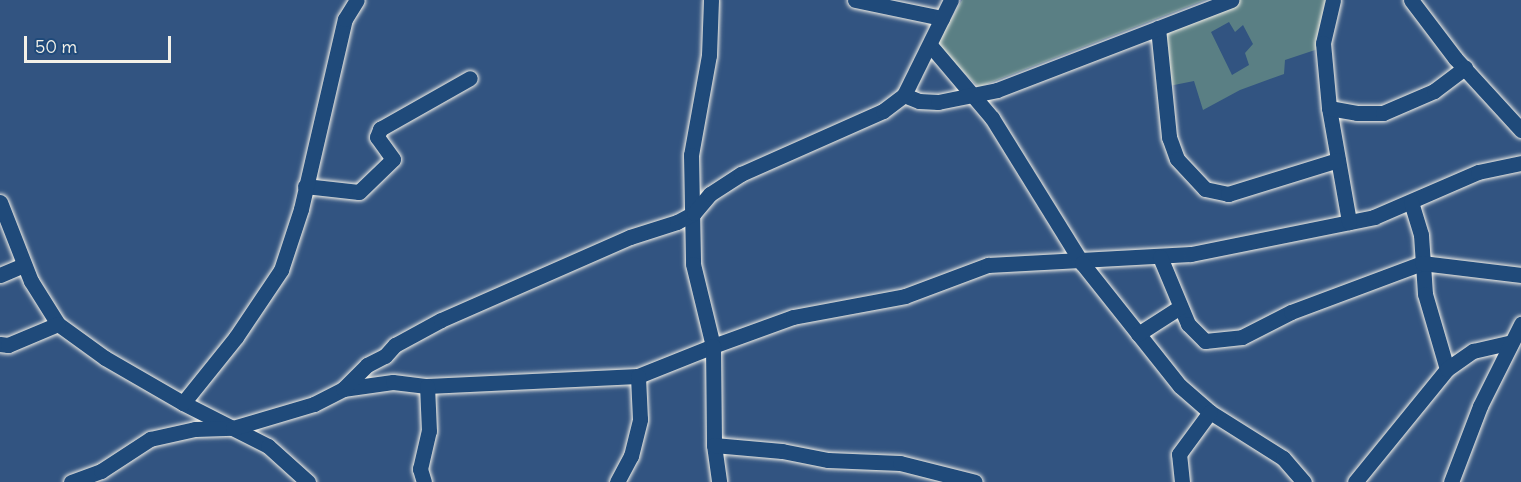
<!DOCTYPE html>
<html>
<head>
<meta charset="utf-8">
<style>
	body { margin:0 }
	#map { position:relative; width:1521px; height:482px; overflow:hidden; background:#325481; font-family:Delius,sans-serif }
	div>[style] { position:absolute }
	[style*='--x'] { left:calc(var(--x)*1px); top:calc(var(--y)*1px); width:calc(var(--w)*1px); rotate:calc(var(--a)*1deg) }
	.green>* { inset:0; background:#5a7f84 }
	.roads { filter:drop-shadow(0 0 2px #f4f1e8) drop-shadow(0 0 2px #f4f1e8) }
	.street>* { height:15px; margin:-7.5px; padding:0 7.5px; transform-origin:7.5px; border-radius:7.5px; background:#1f4a7a }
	span { translate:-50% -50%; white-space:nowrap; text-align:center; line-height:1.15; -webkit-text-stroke:5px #1f4a7a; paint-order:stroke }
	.scale { position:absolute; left:24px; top:36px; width:147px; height:27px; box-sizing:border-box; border:3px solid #f4f1e8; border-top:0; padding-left:8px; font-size:18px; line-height:21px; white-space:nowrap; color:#f4f1e8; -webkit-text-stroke:4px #1f4a7a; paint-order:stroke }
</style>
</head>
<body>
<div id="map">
	<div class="green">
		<div style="clip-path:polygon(962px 0,1205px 0,979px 87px,936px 46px)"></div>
		<div style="clip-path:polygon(evenodd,1238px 0,1329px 0,1318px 49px,1285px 60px,1284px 74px,1240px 90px,1203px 110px,1194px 81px,1169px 86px,1161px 29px,1238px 0,1229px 22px,1235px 32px,1243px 25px,1253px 44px,1245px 53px,1249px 65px,1232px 75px,1211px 32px,1229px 22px)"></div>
	</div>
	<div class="roads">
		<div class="street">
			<div style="--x:711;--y:0;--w:55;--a:92.1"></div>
			<div style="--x:709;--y:55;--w:102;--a:100.2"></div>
			<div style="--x:691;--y:155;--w:109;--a:88.9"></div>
			<div style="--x:693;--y:264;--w:84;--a:76.3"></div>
			<div style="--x:713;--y:346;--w:85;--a:-19.9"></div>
			<div style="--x:793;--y:317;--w:114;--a:-10.6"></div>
			<div style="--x:905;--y:296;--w:89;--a:-20.5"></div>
			<div style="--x:988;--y:265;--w:203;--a:-3.1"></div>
			<div style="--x:1191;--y:254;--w:187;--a:-11.4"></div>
			<div style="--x:1374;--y:217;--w:113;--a:-23.4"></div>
			<div style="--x:1478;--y:172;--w:44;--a:-11.8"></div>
			<div style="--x:855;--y:0;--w:89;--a:11.7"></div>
			<div style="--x:1333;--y:0;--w:44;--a:103.1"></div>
			<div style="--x:1323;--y:43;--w:65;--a:84.7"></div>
			<div style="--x:1329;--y:108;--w:116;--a:80"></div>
			<div style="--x:1411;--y:0;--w:73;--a:52.8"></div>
			<div style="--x:1455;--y:58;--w:98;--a:47.5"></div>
			<div style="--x:1158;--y:28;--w:110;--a:84.2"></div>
			<div style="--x:1169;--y:137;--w:23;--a:70"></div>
			<div style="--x:1177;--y:159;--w:41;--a:47"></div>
			<div style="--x:1205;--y:189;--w:24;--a:12"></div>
			<div style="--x:1228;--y:194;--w:115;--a:-17.2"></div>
			<div style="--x:930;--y:45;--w:96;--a:49.7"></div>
			<div style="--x:992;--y:118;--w:171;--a:58.2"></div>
			<div style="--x:1082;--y:263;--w:157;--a:51.5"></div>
			<div style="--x:1180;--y:386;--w:40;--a:41"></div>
			<div style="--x:1210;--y:412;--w:86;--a:32.2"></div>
			<div style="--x:1283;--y:458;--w:32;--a:49"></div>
			<div style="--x:904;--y:95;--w:16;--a:22"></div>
			<div style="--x:919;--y:101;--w:19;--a:3"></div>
			<div style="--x:938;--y:102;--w:60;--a:-11.5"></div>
			<div style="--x:997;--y:90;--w:251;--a:-21"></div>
			<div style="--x:1329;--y:108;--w:28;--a:10"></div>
			<div style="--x:1357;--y:113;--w:26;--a:0"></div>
			<div style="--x:1383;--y:113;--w:56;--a:-23.3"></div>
			<div style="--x:1434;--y:91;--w:39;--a:-37"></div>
			<div style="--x:305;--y:186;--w:54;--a:6.3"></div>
			<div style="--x:359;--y:192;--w:47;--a:-44.1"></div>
			<div style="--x:393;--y:159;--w:27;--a:-126"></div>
			<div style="--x:377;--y:137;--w:9;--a:-69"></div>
			<div style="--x:380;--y:129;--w:103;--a:-29.5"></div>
			<div style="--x:0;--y:202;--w:85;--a:68.6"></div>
			<div style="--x:31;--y:281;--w:51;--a:57.9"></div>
			<div style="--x:58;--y:324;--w:58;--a:35.9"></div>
			<div style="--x:105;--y:358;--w:90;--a:30"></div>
			<div style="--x:183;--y:403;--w:95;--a:26.8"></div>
			<div style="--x:268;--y:446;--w:54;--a:42"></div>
			<div style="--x:1411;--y:202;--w:34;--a:73"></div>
			<div style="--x:1421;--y:235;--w:59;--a:86.1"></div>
			<div style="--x:1425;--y:294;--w:78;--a:73.7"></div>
			<div style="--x:1160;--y:257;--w:73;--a:67.3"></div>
			<div style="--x:1188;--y:324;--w:24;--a:45"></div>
			<div style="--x:1205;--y:341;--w:37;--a:-6"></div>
			<div style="--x:1242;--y:337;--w:55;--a:-27"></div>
			<div style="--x:1291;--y:312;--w:140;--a:-20.5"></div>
			<div style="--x:1422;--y:263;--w:100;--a:6.9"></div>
			<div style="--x:0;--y:275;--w:26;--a:-23"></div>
			<div style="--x:1138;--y:334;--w:50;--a:-32.7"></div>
			<div style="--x:0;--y:344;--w:8;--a:7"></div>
			<div style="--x:8;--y:345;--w:54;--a:-22.8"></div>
			<div style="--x:343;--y:389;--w:50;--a:-8"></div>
			<div style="--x:393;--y:382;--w:34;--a:7"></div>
			<div style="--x:427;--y:386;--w:211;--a:-2.7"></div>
			<div style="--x:638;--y:376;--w:81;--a:-21.8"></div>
			<div style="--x:713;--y:346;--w:99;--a:89.4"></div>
			<div style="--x:714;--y:445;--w:37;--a:82"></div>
			<div style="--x:183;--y:403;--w:85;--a:-51.2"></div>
			<div style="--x:236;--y:337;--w:81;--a:-56.1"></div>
			<div style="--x:281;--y:270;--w:64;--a:-71.8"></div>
			<div style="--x:301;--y:209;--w:195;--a:-77"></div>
			<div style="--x:345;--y:19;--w:22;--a:-58"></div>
			<div style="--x:714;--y:445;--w:68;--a:5"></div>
			<div style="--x:782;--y:451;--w:47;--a:11.1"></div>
			<div style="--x:828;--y:460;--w:72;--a:2.4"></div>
			<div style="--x:900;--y:463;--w:77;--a:14.2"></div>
			<div style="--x:71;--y:482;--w:32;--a:-20"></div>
			<div style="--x:101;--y:471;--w:59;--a:-33.1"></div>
			<div style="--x:150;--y:439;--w:46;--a:-12.5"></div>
			<div style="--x:195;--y:429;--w:38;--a:-2"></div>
			<div style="--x:233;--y:428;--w:84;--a:-16.5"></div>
			<div style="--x:314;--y:404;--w:33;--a:-27"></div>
			<div style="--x:343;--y:389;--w:34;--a:-45"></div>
			<div style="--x:367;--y:365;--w:20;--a:-27"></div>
			<div style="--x:385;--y:356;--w:15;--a:-48"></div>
			<div style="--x:395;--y:345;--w:52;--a:-28.5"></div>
			<div style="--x:441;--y:320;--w:206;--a:-23.7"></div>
			<div style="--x:630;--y:237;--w:49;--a:-17.7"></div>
			<div style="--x:677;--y:222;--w:19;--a:-28"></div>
			<div style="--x:694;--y:213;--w:25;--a:-50"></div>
			<div style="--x:710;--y:194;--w:37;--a:-33"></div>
			<div style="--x:741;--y:174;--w:155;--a:-23.9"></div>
			<div style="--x:883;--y:111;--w:26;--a:-37"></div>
			<div style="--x:904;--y:95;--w:106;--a:-63.7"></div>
			<div style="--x:424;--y:482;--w:14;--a:-107"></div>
			<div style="--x:420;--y:469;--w:39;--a:-77"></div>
			<div style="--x:429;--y:431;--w:45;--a:-92.5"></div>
			<div style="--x:617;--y:482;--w:30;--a:-62"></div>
			<div style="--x:631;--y:456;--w:38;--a:-76"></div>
			<div style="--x:640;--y:419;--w:43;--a:-92.7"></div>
			<div style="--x:1182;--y:482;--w:28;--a:-96"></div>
			<div style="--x:1179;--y:454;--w:52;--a:-53.6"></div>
			<div style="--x:1355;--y:482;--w:146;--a:-50.8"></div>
			<div style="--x:1447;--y:369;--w:32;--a:-35"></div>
			<div style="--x:1473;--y:351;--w:39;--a:-13"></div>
			<div style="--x:1451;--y:482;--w:81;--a:-69.1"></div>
			<div style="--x:1480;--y:406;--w:92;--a:-63.4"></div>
		</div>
	</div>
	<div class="scale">50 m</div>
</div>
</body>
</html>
